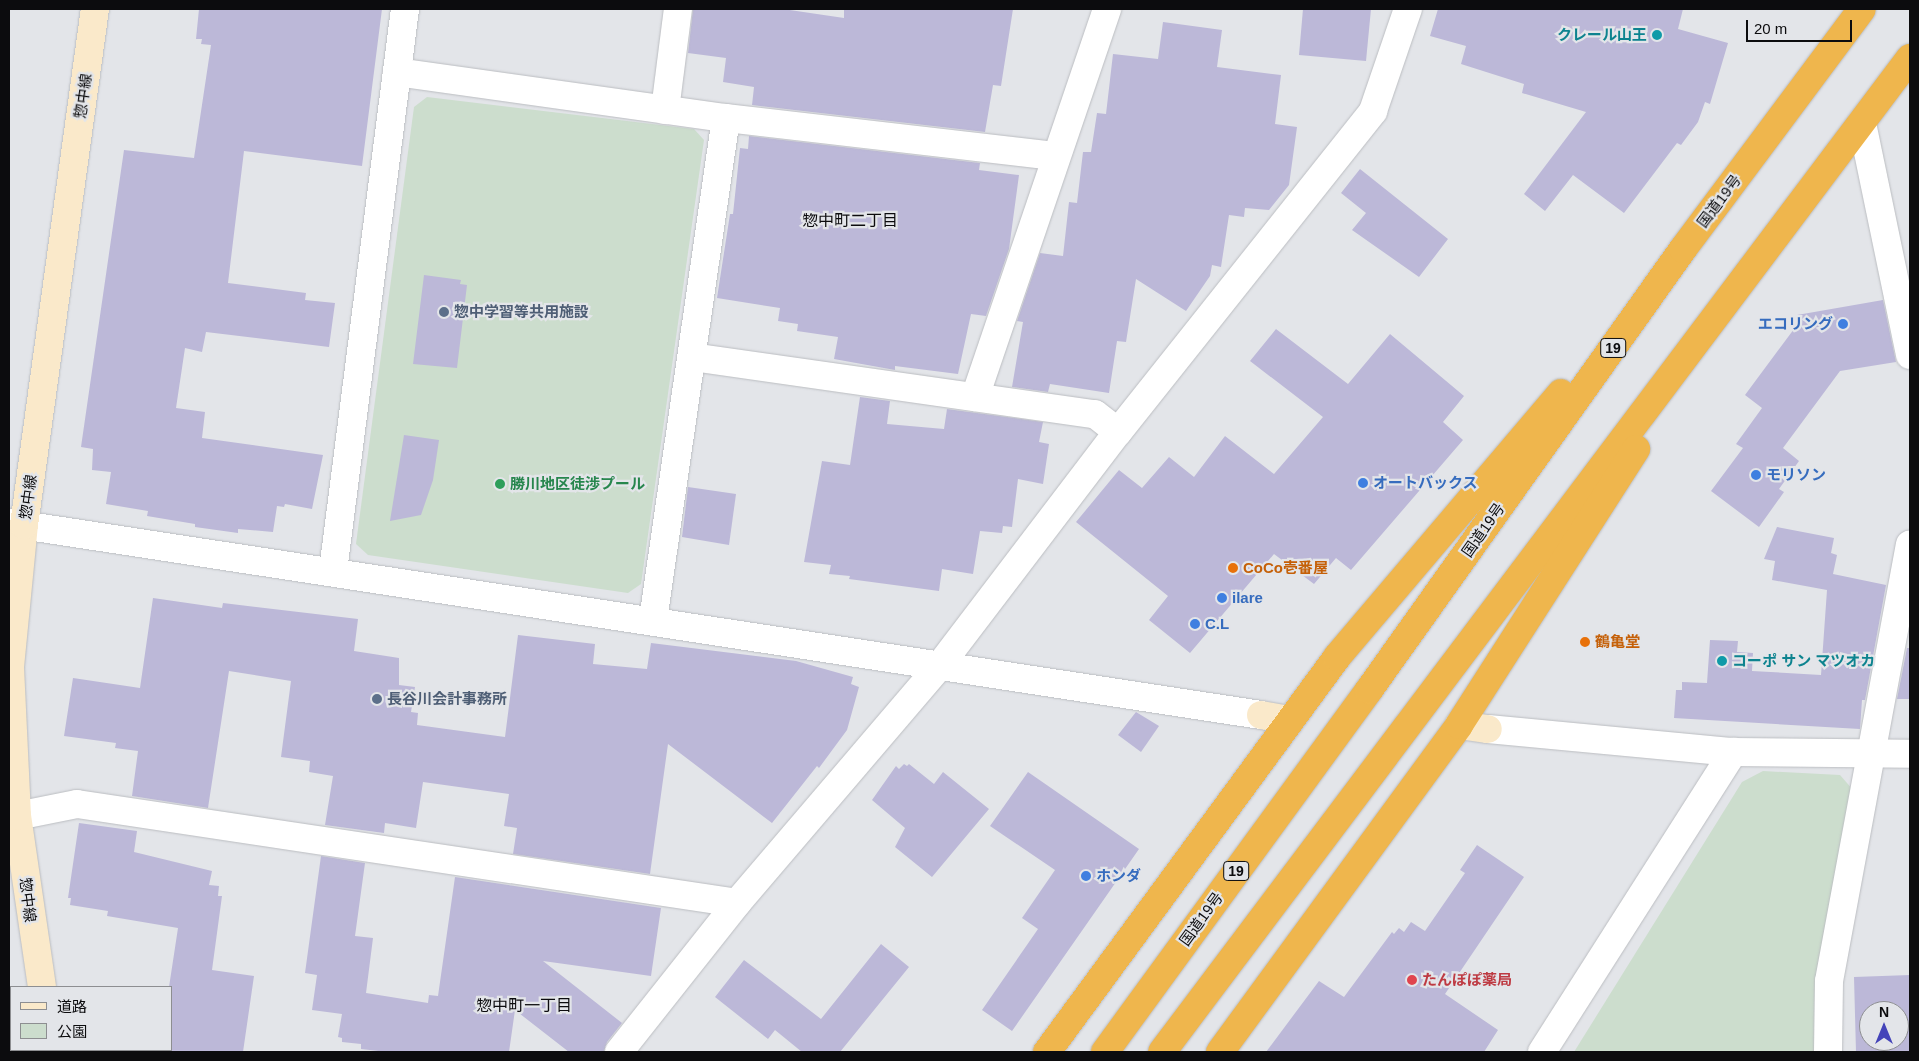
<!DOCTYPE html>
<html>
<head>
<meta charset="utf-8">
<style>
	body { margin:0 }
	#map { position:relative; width:1919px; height:1061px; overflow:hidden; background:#e3e5e9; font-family:Arial,"Noto Sans JP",sans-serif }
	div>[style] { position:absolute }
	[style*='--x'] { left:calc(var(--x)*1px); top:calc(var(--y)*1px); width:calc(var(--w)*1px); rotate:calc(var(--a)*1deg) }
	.green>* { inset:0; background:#ccddcd }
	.building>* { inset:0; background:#bcb8d8 }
	.roads { filter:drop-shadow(0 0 1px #bbbdc1) drop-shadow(0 0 1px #bbbdc1) }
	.street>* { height:28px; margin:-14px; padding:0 14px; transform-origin:14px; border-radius:14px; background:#fff }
	.secondary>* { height:28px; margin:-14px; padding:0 14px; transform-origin:14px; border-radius:14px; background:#fae9ca }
	.highway>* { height:28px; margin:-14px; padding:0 14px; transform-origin:14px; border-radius:14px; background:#efb64d }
	.dots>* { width:14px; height:14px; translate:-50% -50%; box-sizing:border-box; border:2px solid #e3e5e9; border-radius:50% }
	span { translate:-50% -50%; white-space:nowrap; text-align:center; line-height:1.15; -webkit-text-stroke:4.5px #e3e5e9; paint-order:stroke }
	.shield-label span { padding:1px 4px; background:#e3e5e9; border:1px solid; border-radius:4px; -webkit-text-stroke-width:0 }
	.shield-label { font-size:14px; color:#0c0c0e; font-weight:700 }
	.culture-label { font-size:15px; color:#0d838f; font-weight:700 }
	.right { translate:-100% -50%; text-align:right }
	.left { translate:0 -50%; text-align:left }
	.street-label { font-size:15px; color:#0c0c0e }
	.service-label { font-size:15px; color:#4e5e75; font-weight:700 }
	.shop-label { font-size:15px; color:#366cbe; font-weight:700 }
	.leisure-label { font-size:15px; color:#27864d; font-weight:700 }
	.food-label { font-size:15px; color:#c56008; font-weight:700 }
	.health-label { font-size:15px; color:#be3a42; font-weight:700 }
	.neighbourhood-label { font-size:16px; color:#0c0c0e }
	.frame { position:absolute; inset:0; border:10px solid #0c0c0e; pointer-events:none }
	.legend { position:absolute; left:10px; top:986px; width:162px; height:65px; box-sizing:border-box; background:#e3e5e9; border:1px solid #8d8e91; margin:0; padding:6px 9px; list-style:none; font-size:15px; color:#0c0c0e }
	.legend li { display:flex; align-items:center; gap:10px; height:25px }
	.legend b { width:25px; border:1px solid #8d8e91 }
	.north { position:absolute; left:1859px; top:1001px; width:50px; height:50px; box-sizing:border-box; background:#e3e5e9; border:1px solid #8d8e91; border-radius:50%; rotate:0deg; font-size:14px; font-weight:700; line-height:20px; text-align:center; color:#0c0c0e }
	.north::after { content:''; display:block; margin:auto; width:18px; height:22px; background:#4444b9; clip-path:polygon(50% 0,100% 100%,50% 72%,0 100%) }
	.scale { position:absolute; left:1746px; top:20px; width:106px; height:22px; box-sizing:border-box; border:2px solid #0c0c0e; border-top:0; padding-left:6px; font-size:15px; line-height:18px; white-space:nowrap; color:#0c0c0e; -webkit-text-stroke:4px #e3e5e9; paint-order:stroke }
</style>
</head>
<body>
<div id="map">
	<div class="green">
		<div style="clip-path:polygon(427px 97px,694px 129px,704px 140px,641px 584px,628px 593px,368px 555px,356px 544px,414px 107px)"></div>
		<div style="clip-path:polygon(1763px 771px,1840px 775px,1854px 791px,1816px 1052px,1574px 1052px,1742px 782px)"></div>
	</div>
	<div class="building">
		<div style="clip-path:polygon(199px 9px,382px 9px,362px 166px,244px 151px,228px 283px,306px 293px,305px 300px,335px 303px,329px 347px,206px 332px,202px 352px,185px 348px,176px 408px,205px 412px,202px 438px,323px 455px,312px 509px,285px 504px,284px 507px,277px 506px,273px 532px,238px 529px,238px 533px,195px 527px,195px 524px,147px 516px,148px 511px,106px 504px,111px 472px,92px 470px,93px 449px,81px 447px,124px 150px,194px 158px,211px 45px,201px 44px,202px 39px,196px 39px)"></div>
		<div style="clip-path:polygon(693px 9px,783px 9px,844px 18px,844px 9px,1013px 9px,1001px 86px,993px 85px,985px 132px,752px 105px,754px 87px,723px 82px,726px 58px,688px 53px)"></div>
		<div style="clip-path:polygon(1303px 9px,1371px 9px,1366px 61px,1299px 55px)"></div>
		<div style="clip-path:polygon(1438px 9px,1683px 9px,1678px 29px,1728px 43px,1710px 104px,1705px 102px,1698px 122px,1681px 145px,1677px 143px,1624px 213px,1573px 175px,1545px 211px,1524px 194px,1586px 112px,1522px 93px,1524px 84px,1461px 64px,1466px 46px,1430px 36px)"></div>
		<div style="clip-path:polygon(1163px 22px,1222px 30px,1217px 67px,1281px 75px,1275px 124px,1297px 127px,1289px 185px,1269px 210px,1245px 208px,1244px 217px,1229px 215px,1221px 267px,1212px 265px,1210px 276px,1186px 311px,1136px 279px,1126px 342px,1117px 341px,1109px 393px,1050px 384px,1048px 392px,1012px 387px,1023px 322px,1017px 321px,1040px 253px,1063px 256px,1069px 202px,1077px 203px,1083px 152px,1091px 152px,1097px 113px,1106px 114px,1113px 54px,1158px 59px)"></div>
		<div style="clip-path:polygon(749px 136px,980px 163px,979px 170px,1019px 175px,1009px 249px,986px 316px,971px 314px,958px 374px,895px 366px,895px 370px,834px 359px,838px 337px,797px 331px,798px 324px,778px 321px,780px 308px,717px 298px,730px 214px,733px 214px,740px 148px,748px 149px)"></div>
		<div style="clip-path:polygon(1360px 169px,1448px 239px,1419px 277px,1352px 230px,1366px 213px,1341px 193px)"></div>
		<div style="clip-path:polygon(424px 275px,461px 280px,460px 284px,467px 285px,457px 368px,413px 364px)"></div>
		<div style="clip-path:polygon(1883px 300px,1896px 362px,1840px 371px,1783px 448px,1799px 461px,1779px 489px,1784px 492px,1759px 527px,1711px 491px,1743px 448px,1736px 444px,1762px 408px,1745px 395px,1794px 329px,1800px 328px,1797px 315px)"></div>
		<div style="clip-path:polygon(1276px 329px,1348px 384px,1390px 334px,1464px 396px,1443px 422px,1463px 440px,1351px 570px,1336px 558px,1314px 584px,1274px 554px,1190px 653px,1149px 620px,1168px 596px,1076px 522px,1119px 470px,1142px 488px,1169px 457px,1194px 477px,1225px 436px,1274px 474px,1323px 417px,1250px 361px)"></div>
		<div style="clip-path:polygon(860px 397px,890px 401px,887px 424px,944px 429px,947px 409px,1043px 422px,1039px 442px,1049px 444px,1043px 484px,1018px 479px,1012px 527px,1003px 526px,1002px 533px,980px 531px,973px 574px,942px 569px,939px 591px,849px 579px,850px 576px,829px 574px,831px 565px,804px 562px,822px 461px,850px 465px)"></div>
		<div style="clip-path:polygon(404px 435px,439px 440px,433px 480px,421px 515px,390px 521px)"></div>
		<div style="clip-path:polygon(688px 487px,736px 494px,729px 545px,682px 537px)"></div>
		<div style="clip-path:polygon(1777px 527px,1834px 538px,1831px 553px,1837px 555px,1833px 574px,1886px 585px,1865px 700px,1862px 700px,1860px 729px,1674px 718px,1676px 690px,1682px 690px,1682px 682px,1707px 683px,1710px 640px,1738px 641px,1737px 652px,1753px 653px,1752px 671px,1821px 675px,1827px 590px,1772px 580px,1775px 561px,1764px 559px)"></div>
		<div style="clip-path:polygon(153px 598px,222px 608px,223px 603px,358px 619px,354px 651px,399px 658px,399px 685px,415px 687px,411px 712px,418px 713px,417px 725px,505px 737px,518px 635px,595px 644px,593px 664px,647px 669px,651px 643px,796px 661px,853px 677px,851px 684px,859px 687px,847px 730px,819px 768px,817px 766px,772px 823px,668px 744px,650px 874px,513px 854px,517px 828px,504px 826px,509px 794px,423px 782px,416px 828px,385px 823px,384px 833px,325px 825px,333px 776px,309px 772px,310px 761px,281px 757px,291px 681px,229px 671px,208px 808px,132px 796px,138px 751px,115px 748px,116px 743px,64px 736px,73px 678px,140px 688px)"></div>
		<div style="clip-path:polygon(1907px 648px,1910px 648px,1910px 699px,1897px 699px)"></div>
		<div style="clip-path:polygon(1136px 712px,1159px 726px,1141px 752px,1118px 735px)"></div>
		<div style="clip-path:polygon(904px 764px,907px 766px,909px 764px,934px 784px,943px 772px,989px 809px,932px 877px,895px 847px,905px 828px,872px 800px,896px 766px,899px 769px)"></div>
		<div style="clip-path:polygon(1028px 772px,1139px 849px,1012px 1031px,982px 1010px,1038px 929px,1022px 918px,1055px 870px,990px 826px)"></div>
		<div style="clip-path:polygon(79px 823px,137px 831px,134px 852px,212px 871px,209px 885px,219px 886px,218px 896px,222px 896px,212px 970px,254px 976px,243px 1052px,171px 1052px,169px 987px,178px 928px,107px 916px,108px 911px,70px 905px,71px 898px,68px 898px)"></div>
		<div style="clip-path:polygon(1477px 845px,1524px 877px,1445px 994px,1498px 1030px,1484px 1052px,1266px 1052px,1319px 981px,1344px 997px,1392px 932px,1394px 934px,1399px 928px,1404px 932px,1411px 922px,1425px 931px,1465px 873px,1460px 870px)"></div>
		<div style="clip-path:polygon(321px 856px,365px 863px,355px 936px,373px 938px,366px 993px,428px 1003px,429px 995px,438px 996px,455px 877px,661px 908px,651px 976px,543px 961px,622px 1023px,607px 1042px,604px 1052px,569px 1052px,515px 1010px,509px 1052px,387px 1052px,361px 1049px,361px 1044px,342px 1042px,342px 1038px,338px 1037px,342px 1014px,312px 1010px,317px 975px,305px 973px)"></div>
		<div style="clip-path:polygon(881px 944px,909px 967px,840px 1052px,802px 1052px,775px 1030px,768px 1039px,715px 997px,744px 960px,821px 1019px)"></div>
		<div style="clip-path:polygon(evenodd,1910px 975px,1910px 1052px,1856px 1052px,1854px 977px,1910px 975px,1869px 1011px,1899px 1011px,1899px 1041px,1869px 1041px,1869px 1011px)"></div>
	</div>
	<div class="roads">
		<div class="street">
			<div style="--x:397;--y:72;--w:332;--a:8"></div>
			<div style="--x:726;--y:118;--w:332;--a:6.6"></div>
			<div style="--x:665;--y:110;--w:102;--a:-82.7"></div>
			<div style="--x:1862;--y:123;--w:237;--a:78.3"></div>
			<div style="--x:692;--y:357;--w:407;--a:8.1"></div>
			<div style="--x:1095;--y:414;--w:29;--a:38"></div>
			<div style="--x:975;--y:397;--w:410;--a:-71.2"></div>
			<div style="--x:9;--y:523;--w:1267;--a:8.72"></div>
			<div style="--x:333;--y:571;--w:567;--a:-82.7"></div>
			<div style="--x:653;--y:620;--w:507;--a:-81.73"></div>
			<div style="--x:1488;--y:729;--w:246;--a:5.4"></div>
			<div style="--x:1733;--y:752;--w:177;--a:0.6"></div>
			<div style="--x:17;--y:816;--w:61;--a:-11.3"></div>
			<div style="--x:77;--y:804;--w:667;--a:8.53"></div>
			<div style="--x:619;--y:1052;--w:190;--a:-51.6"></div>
			<div style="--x:737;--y:903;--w:314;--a:-49.5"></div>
			<div style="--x:941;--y:664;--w:292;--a:-52.7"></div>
			<div style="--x:1118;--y:432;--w:410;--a:-51.5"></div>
			<div style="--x:1373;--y:111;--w:108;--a:-71.1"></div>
			<div style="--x:1542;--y:1052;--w:356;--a:-57.5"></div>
			<div style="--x:1828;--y:1052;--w:71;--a:-89.2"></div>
			<div style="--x:1829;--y:981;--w:444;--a:-79.5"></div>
		</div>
		<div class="secondary">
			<div style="--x:1261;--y:715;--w:29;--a:10"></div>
			<div style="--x:1459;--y:725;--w:29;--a:8"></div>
			<div style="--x:42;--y:987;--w:173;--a:-98.3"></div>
			<div style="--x:17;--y:816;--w:149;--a:-92.7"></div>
			<div style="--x:10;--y:667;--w:143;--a:-84.4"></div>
			<div style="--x:24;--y:525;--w:521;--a:-82.17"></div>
			<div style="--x:55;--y:1050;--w:2;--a:63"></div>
		</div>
		<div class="highway">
			<div style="--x:1047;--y:1052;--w:490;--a:-53.7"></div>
			<div style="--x:1337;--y:657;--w:346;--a:-49.7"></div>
			<div style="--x:1105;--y:1052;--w:448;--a:-53.9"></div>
			<div style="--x:1369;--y:690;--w:541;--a:-54.55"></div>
			<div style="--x:1683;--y:249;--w:299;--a:-53.3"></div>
			<div style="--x:1162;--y:1052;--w:1244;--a:-53.04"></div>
			<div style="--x:1220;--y:1052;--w:405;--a:-53.8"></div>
			<div style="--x:1459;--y:725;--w:328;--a:-57.3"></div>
		</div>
	</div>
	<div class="dots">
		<div style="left:1657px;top:35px;background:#0f9aa8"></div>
		<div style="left:444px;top:312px;background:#5c6f8a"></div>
		<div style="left:1843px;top:324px;background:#3f7fe0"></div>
		<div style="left:1756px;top:475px;background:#3f7fe0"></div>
		<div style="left:1363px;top:483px;background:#3f7fe0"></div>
		<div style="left:500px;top:484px;background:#2e9e5b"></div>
		<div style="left:1233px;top:568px;background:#e8710a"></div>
		<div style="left:1222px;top:598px;background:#3f7fe0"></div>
		<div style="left:1195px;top:624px;background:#3f7fe0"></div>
		<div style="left:1585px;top:642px;background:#e8710a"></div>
		<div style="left:1722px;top:661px;background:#0f9aa8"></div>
		<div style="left:377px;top:699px;background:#5c6f8a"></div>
		<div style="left:1086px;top:876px;background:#3f7fe0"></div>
		<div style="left:1412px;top:980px;background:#e0444e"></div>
	</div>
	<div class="shield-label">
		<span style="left:1613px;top:348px">19</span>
		<span style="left:1236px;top:871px">19</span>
	</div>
	<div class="culture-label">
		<span class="right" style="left:1647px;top:35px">クレール山王</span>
		<span class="left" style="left:1732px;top:661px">コーポ サン マツオカ</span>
	</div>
	<div class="street-label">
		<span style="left:83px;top:96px;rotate:-82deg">惣中線</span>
		<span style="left:1719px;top:201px;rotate:-53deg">国道19号</span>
		<span style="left:28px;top:497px;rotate:-82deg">惣中線</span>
		<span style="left:1483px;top:530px;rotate:-55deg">国道19号</span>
		<span style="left:28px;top:900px;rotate:83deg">惣中線</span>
		<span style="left:1201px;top:919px;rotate:-54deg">国道19号</span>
	</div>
	<div class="service-label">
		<span class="left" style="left:454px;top:312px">惣中学習等共用施設</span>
		<span class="left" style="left:387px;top:699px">長谷川会計事務所</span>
	</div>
	<div class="shop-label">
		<span class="right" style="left:1833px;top:324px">エコリング</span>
		<span class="left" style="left:1766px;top:475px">モリソン</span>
		<span class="left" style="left:1373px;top:483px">オートバックス</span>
		<span class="left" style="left:1232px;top:598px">ilare</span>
		<span class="left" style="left:1205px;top:624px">C.L</span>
		<span class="left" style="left:1096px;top:876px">ホンダ</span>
	</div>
	<div class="leisure-label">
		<span class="left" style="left:510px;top:484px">勝川地区徒渉プール</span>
	</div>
	<div class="food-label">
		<span class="left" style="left:1243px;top:568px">CoCo壱番屋</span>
		<span class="left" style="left:1595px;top:642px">鶴亀堂</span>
	</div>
	<div class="health-label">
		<span class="left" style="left:1422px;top:980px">たんぽぽ薬局</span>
	</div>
	<div class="neighbourhood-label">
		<span style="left:850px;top:221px">惣中町二丁目</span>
		<span style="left:524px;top:1006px">惣中町一丁目</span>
	</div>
	<div class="frame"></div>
	<ul class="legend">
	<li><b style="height:6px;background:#fae9ca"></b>道路</li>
	<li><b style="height:14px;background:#ccddcd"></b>公園</li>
	</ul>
	<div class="north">N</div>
	<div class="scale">20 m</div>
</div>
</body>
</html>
